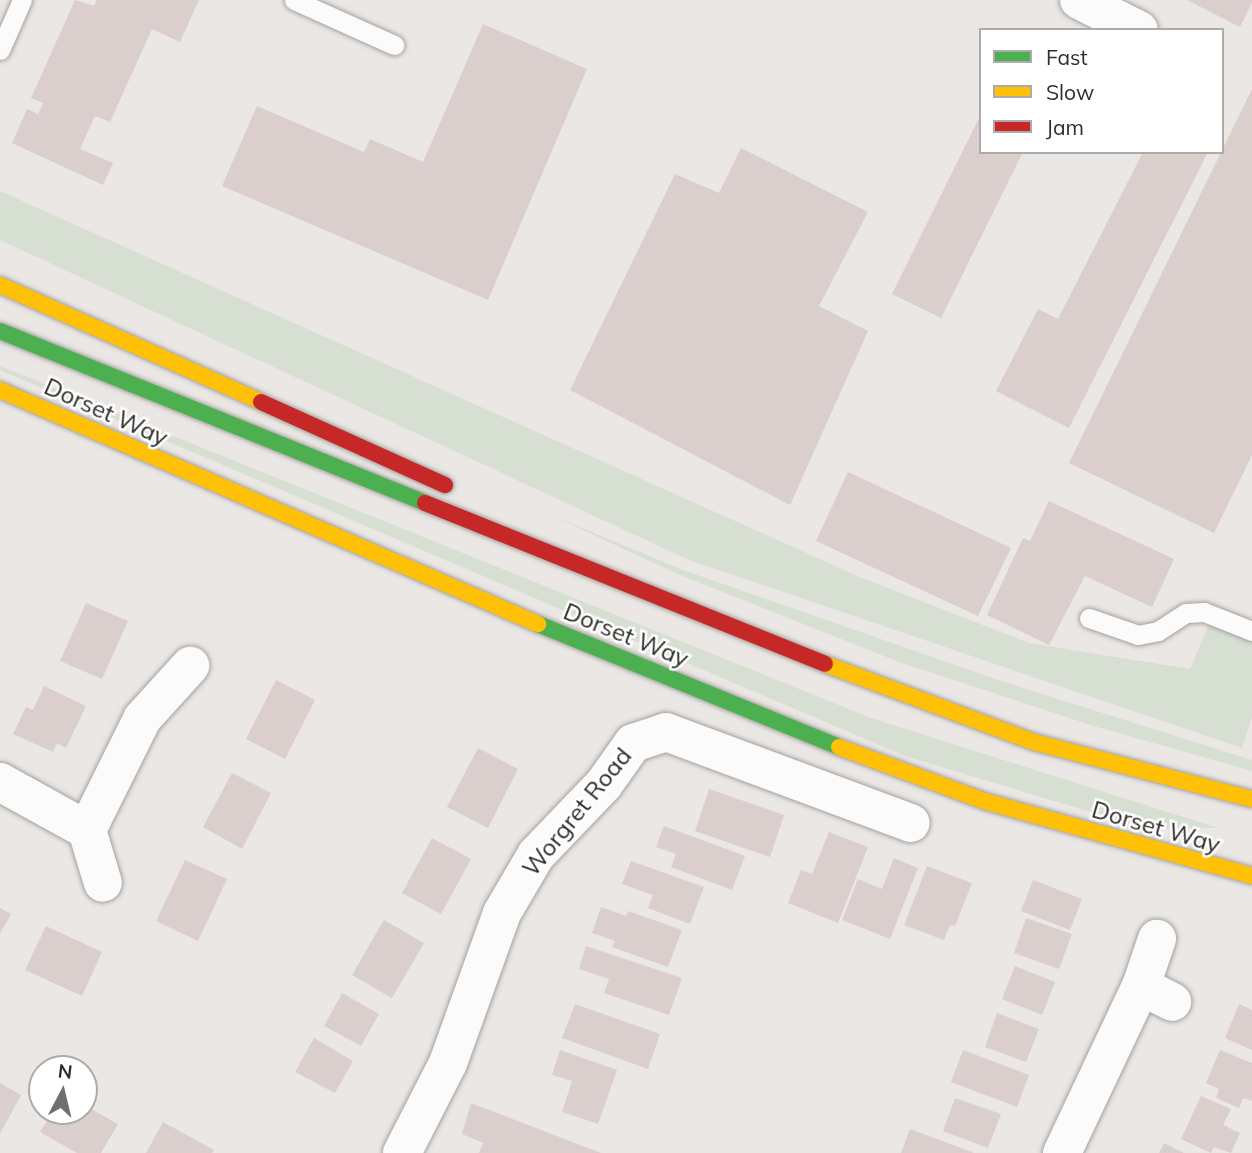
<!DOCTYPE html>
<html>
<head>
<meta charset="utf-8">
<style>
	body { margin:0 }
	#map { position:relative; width:1252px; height:1153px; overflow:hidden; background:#eae7e4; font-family:Mulish,sans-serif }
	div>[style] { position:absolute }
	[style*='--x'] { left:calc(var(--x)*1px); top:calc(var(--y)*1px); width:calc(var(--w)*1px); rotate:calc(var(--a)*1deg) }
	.green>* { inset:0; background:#d7dfd2 }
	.building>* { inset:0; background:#dacfcc }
	.roads { filter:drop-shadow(0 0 2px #a5a29f) drop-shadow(0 0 2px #a5a29f) }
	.lane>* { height:19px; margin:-9.5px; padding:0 9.5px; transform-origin:9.5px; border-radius:9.5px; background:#fcfbfb }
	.street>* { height:38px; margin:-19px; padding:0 19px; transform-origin:19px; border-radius:19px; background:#fcfbfb }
	.fast>* { height:16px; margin:-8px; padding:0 8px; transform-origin:8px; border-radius:8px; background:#4caf50 }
	.slow>* { height:16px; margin:-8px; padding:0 8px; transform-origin:8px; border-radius:8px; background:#ffc107 }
	.jam>* { height:16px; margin:-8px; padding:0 8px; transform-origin:8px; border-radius:8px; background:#c62828 }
	span { translate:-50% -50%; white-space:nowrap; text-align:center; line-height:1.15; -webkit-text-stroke:5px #fff; paint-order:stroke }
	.street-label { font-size:24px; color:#302e2b }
	.legend { position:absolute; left:979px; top:28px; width:245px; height:126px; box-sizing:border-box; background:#fff; border:2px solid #acabaa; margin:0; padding:9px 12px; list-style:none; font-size:21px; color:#302e2b }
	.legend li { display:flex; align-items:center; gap:14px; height:35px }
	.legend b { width:35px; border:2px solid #acabaa }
	.north { position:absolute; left:28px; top:1055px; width:70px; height:70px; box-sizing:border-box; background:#fff; border:2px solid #acabaa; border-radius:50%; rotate:7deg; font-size:19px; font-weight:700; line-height:28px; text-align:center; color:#302e2b }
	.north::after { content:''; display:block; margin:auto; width:24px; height:32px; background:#716f6c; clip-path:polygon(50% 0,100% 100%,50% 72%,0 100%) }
</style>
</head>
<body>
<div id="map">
	<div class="green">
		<div style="clip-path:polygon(0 191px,862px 578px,1029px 643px,1190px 669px,1213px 614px,1252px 631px,1252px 717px,1242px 748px,689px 560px,0 240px)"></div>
		<div style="clip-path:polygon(0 366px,871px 718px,1218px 828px,1144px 828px,905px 756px,0 370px)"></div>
		<div style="clip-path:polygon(551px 515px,683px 570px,998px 680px,1252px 760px,1252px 771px,1097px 727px,899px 662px,675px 573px)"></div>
	</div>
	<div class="building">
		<div style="clip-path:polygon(75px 0,94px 6px,97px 0,199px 0,180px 42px,152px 29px,110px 122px,95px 116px,80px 149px,113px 163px,103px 185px,12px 143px,27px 109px,38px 114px,43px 103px,31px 98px)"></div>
		<div style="clip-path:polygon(1187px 0,1252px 0,1252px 3px,1240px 27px)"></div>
		<div style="clip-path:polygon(483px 24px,587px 69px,488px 300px,222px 186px,257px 106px,364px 152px,370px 139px,423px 162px)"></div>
		<div style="clip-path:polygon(1252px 89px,1252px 455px,1214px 533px,1069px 463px)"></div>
		<div style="clip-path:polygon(981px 114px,981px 152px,1023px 152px,941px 318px,892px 294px)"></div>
		<div style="clip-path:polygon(741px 148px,868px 212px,819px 306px,868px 331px,790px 505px,570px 390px,675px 174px,719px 193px)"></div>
		<div style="clip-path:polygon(1143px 152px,1208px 152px,1069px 428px,996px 391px,1038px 309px,1058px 319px)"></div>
		<div style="clip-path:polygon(848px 472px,1011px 548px,978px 616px,816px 541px)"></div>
		<div style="clip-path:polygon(1049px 501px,1174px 559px,1152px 607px,1085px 576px,1049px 645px,987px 615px,1023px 538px,1030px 541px)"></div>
		<div style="clip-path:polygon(86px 603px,128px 621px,102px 679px,60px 661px)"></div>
		<div style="clip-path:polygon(276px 680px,315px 700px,285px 759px,246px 739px)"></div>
		<div style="clip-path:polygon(44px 686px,86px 706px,66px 748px,57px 743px,53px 752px,13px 734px,26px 707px,33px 710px)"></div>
		<div style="clip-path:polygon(478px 748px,518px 769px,488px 828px,447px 807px)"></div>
		<div style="clip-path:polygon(232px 773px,271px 793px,242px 849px,203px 827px)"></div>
		<div style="clip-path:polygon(709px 789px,784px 815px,770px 857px,695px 831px)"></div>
		<div style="clip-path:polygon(664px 826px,745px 856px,732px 890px,671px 867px,676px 854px,656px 847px)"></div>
		<div style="clip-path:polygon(829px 832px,868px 847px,838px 923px,788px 903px,801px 870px,812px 874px)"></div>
		<div style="clip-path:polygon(432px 838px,471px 859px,441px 914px,402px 893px)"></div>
		<div style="clip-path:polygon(894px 858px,918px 868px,890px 939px,842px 920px,858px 879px,882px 889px)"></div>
		<div style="clip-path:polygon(185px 860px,227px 879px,198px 941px,156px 921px)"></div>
		<div style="clip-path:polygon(631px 861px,704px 887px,690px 924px,648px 908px,653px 895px,622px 884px)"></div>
		<div style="clip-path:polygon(927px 866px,972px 883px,955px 926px,950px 925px,944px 940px,904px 925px)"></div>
		<div style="clip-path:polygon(1033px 880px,1082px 899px,1070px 930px,1021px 911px)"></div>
		<div style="clip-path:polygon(601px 907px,626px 916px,628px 911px,682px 930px,668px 967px,612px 947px,615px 941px,592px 933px)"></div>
		<div style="clip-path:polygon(0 908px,11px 914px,0 934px)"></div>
		<div style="clip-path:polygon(1026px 918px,1072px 934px,1059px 969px,1014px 953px)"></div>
		<div style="clip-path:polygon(384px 920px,424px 943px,392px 998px,352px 975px)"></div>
		<div style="clip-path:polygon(46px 926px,102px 952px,82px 996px,25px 970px)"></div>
		<div style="clip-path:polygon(586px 946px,682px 978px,669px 1015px,604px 993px,609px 979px,579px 969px)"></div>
		<div style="clip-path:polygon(1015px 966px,1055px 982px,1042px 1015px,1002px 999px)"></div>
		<div style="clip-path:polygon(342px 993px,379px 1014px,361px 1046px,324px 1026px)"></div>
		<div style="clip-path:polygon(575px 1004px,660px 1034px,648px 1069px,562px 1038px)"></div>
		<div style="clip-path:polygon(1239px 1004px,1252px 1010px,1252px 1050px,1225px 1038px)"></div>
		<div style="clip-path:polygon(997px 1013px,1039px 1029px,1026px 1062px,985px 1047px)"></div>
		<div style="clip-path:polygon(314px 1038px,353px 1061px,335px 1093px,295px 1072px)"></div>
		<div style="clip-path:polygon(560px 1050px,617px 1070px,598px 1124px,562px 1112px,572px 1081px,552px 1075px)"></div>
		<div style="clip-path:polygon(963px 1050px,1029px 1075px,1017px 1107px,951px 1082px)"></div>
		<div style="clip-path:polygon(1220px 1050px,1252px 1063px,1252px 1101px,1243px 1098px,1239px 1108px,1216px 1098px,1219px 1089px,1206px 1083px)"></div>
		<div style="clip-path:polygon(0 1083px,21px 1095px,0 1134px)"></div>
		<div style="clip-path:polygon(1201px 1096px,1231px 1109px,1223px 1125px,1240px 1133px,1231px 1153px,1214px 1147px,1211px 1153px,1181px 1139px)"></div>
		<div style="clip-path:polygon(955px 1098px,1001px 1114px,988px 1148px,943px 1131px)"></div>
		<div style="clip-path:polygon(471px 1103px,601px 1153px,479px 1153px,483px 1143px,462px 1134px)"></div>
		<div style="clip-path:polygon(84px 1105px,118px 1124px,101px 1153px,77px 1153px,40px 1132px,53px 1111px,84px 1111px)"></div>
		<div style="clip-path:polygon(163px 1122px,214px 1150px,212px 1153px,146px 1153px)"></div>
		<div style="clip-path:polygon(910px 1129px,974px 1153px,901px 1153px)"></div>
		<div style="clip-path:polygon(1164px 1143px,1184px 1153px,1159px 1153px)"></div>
	</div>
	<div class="roads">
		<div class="lane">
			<div style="--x:294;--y:0;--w:110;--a:24.2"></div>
			<div style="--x:0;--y:50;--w:55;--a:-66.3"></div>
			<div style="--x:1089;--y:618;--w:52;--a:19.1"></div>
			<div style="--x:1138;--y:635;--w:20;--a:-11"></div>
			<div style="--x:1158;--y:631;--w:33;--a:-33"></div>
			<div style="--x:1186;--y:613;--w:18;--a:-3"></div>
			<div style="--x:1204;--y:612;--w:52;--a:21.6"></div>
		</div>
		<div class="street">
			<div style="--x:1079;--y:0;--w:67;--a:26.6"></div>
			<div style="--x:0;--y:782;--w:99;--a:28.9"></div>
			<div style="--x:87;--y:830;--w:124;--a:-63.6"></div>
			<div style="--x:142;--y:719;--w:72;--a:-47.8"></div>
			<div style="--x:87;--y:830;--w:55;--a:73.2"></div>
			<div style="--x:1141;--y:986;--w:35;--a:27"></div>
			<div style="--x:402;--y:1153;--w:101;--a:-62.9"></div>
			<div style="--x:448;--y:1063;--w:159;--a:-70.2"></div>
			<div style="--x:502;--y:913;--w:67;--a:-59.6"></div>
			<div style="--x:536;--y:855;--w:98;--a:-46.2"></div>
			<div style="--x:604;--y:784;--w:50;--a:-54.7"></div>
			<div style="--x:633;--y:743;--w:35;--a:-18"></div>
			<div style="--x:666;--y:732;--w:261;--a:20.4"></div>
			<div style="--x:1062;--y:1153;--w:185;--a:-64.7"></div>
			<div style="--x:1141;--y:986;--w:50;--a:-71.2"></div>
		</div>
		<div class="fast">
			<div style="--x:0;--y:331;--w:458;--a:22"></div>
			<div style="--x:538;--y:624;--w:325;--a:22.2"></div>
		</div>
		<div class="slow">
			<div style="--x:0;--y:285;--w:286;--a:24.1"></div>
			<div style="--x:0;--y:390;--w:587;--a:23.51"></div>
			<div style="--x:825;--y:664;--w:223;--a:20.5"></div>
			<div style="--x:1034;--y:742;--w:225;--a:14.7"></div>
			<div style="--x:839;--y:747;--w:155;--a:20.4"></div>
			<div style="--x:984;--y:801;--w:278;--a:15.6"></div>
		</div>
		<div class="jam">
			<div style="--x:261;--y:402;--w:202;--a:24.3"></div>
			<div style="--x:425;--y:503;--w:431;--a:21.9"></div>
		</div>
	</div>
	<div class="street-label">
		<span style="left:106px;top:412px;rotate:24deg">Dorset Way</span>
		<span style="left:626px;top:635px;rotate:22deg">Dorset Way</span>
		<span style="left:577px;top:812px;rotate:-51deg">Worgret Road</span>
		<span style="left:1156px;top:827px;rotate:16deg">Dorset Way</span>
	</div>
	<ul class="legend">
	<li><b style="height:9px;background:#4caf50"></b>Fast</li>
	<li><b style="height:9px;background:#ffc107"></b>Slow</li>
	<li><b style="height:9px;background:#c62828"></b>Jam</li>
	</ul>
	<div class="north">N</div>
</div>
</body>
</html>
